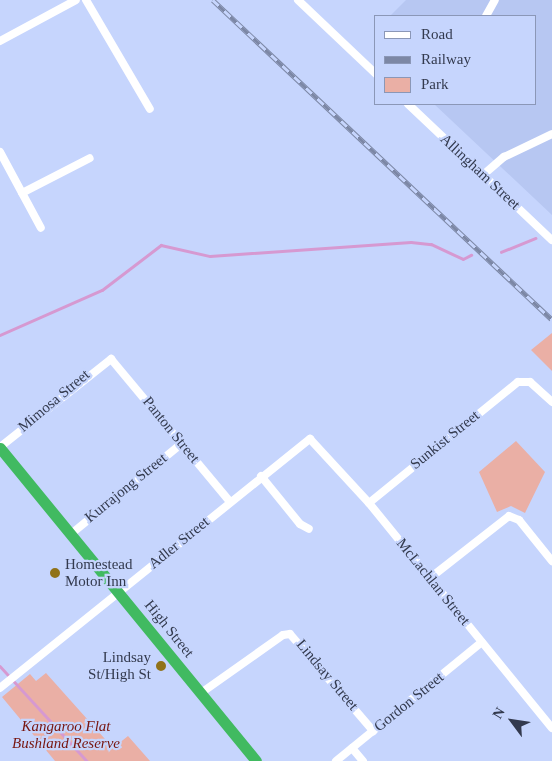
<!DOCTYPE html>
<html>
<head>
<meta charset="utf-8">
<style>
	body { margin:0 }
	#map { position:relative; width:552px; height:761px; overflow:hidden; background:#c6d5fd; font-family:Georgia,serif }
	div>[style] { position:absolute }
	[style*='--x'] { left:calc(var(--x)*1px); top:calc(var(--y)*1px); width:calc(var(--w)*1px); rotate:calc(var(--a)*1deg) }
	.built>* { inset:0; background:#b7c7f2 }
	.green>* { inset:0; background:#eaafa5 }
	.stream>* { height:2.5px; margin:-1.25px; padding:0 1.25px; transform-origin:1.25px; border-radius:1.25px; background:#d699d1 }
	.minor>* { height:8px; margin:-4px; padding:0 4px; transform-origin:4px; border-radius:4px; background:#fff }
	.highway>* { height:11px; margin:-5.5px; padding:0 5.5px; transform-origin:5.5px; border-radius:5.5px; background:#41ba61 }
	.rail>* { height:4.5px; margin-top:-2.25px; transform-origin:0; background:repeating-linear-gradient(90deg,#c6d5fd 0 8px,#7c87a5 0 16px); box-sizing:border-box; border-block:1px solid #7c87a5 }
	.dots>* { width:14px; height:14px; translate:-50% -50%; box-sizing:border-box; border:2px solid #c6d5fd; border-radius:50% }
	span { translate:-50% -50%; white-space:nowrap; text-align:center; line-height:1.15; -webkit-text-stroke:4.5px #c6d5fd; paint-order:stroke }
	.street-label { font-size:15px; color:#333a4e }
	.poi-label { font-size:15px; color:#333a4e }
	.left { translate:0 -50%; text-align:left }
	.right { translate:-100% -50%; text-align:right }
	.park-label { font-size:15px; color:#77150f; font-style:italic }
	.legend { position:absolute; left:374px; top:15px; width:162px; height:90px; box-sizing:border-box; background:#c6d5fd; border:1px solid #8b97b7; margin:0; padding:6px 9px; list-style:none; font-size:15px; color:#333a4e }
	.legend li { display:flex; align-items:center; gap:10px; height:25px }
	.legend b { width:25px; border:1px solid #8b97b7 }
	.north { position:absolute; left:487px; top:696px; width:50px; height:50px; -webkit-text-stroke:4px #c6d5fd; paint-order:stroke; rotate:301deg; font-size:14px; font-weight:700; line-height:20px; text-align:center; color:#333a4e }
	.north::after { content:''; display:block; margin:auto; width:18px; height:22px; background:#333a4e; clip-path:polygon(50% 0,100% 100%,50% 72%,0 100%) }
</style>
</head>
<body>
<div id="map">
	<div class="built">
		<div style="clip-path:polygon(406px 0,552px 0,552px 215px,434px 104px,536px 104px,536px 16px,390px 16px)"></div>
	</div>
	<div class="green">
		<div style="clip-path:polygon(552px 333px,552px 371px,531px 350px)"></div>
		<div style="clip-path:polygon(516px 441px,545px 472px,525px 513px,511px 506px,497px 512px,479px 472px)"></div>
		<div style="clip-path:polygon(46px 673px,113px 748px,128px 736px,150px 761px,55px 761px,2px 697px,30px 674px,36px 681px)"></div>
	</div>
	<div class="stream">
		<div style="--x:501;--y:252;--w:37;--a:-22"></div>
		<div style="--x:0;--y:335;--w:111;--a:-23.8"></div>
		<div style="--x:102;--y:290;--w:74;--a:-37.3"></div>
		<div style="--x:161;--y:245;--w:50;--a:12.7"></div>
		<div style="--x:210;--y:256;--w:201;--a:-4"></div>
		<div style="--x:411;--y:242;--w:20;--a:6"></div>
		<div style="--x:431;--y:244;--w:35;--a:25"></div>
		<div style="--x:463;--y:259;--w:9;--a:-27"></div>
		<div style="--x:0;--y:666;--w:129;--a:47.5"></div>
	</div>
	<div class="minor">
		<div style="--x:86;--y:0;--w:126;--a:59.6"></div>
		<div style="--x:298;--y:0;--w:108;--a:43.5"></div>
		<div style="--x:486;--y:16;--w:18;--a:-61"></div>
		<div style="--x:0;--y:41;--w:86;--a:-28.3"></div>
		<div style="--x:408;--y:104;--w:198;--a:43.4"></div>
		<div style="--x:0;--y:152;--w:86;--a:61.7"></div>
		<div style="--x:483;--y:175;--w:28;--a:-41"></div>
		<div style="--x:504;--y:157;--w:53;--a:-25.6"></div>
		<div style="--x:22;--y:193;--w:76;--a:-27.2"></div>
		<div style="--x:0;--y:447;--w:142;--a:-38.4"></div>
		<div style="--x:111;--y:359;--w:186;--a:50.2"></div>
		<div style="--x:261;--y:476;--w:62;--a:50.9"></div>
		<div style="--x:300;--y:524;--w:10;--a:29"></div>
		<div style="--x:369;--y:503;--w:192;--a:-39.1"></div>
		<div style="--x:518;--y:382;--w:12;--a:0"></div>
		<div style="--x:530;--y:382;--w:30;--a:42"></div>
		<div style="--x:71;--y:534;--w:144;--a:-39.3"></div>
		<div style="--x:430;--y:578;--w:100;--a:-38.1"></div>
		<div style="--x:509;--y:516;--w:11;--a:22"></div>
		<div style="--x:519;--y:520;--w:53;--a:51.2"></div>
		<div style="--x:0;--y:688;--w:398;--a:-38.8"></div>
		<div style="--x:310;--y:439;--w:87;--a:47.3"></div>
		<div style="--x:369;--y:503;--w:290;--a:50.9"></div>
		<div style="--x:201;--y:693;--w:100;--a:-35.3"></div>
		<div style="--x:283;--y:635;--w:7;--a:-8"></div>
		<div style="--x:290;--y:634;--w:128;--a:49.4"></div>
		<div style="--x:352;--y:748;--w:17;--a:50"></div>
		<div style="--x:336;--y:761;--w:188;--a:-39.2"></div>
	</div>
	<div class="highway">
		<div style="--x:0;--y:448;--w:404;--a:50.7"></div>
	</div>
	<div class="rail">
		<div style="--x:213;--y:0;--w:465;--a:43.3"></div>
	</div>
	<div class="dots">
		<div style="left:55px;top:573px;background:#907218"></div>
		<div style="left:161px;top:666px;background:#907218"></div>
	</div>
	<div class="street-label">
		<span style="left:480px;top:172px;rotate:43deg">Allingham Street</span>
		<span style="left:54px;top:401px;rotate:-40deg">Mimosa Street</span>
		<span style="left:171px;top:430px;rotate:51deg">Panton Street</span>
		<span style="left:445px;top:440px;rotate:-39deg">Sunkist Street</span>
		<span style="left:126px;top:488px;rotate:-39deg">Kurrajong Street</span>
		<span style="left:179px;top:543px;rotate:-39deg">Adler Street</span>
		<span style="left:433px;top:582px;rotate:51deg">McLachlan Street</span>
		<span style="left:169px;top:629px;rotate:51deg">High Street</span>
		<span style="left:327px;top:675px;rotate:50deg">Lindsay Street</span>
		<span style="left:409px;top:702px;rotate:-39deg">Gordon Street</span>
	</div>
	<div class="poi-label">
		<span class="left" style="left:65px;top:573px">Homestead<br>Motor Inn</span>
		<span class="right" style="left:151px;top:666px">Lindsay<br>St/High St</span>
	</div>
	<div class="park-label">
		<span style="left:66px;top:735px">Kangaroo Flat<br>Bushland Reserve</span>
	</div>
	<ul class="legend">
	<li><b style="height:6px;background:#fff"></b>Road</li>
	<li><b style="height:6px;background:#7c87a5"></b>Railway</li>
	<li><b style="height:14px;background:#eaafa5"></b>Park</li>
	</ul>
	<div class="north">N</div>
</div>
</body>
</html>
